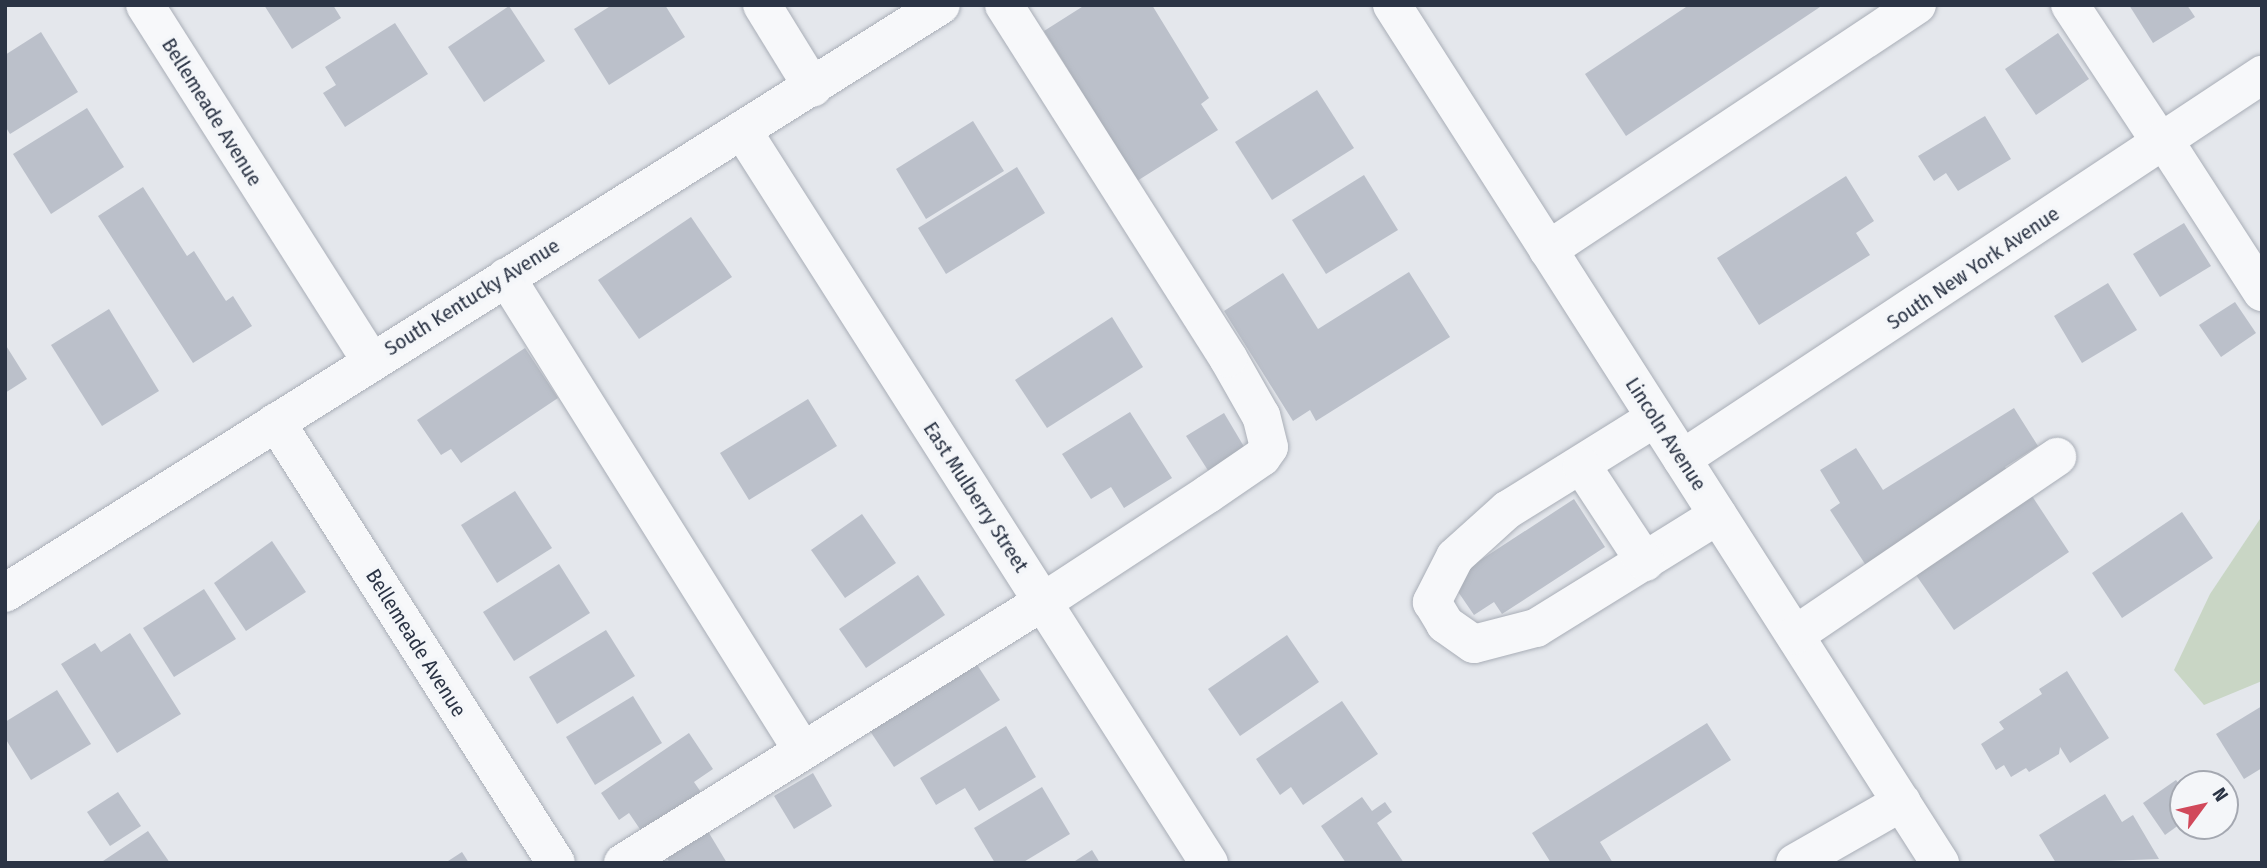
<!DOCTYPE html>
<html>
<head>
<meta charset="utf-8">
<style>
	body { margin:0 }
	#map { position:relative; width:2267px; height:868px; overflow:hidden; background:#e4e7ec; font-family:"Fira Sans Condensed",sans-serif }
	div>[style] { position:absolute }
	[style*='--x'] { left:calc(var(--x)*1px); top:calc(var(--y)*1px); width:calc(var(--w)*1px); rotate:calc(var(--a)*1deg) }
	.green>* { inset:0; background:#c9d6c5 }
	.building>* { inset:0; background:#bbc0ca }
	.roads { filter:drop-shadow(0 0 2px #a9aeb7) drop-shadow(0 0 2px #a9aeb7) }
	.minor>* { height:38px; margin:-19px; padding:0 19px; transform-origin:19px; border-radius:19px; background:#f7f8fa }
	span { translate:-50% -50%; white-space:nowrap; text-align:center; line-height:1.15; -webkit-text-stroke:7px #f4f6f9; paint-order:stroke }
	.street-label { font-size:21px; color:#2b3445 }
	.frame { position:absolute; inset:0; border:7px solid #2b3445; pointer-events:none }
	.north { position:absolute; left:2169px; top:770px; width:70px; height:70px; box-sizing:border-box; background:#f4f6f9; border:2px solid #a4a8b1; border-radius:50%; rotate:57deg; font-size:19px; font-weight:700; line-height:28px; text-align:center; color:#2b3445 }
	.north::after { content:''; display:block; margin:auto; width:24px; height:32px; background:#d1495b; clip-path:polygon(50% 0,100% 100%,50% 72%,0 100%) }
</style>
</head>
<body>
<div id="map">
	<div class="green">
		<div style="clip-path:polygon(2262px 516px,2262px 681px,2204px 705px,2174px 670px,2210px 594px)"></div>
	</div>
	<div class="building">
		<div style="clip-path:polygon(264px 5px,333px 5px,341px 18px,292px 49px)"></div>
		<div style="clip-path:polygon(612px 5px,665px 5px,685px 37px,609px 85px,574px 29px)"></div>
		<div style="clip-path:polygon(1085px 5px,1152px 5px,1209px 98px,1201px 104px,1218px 130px,1137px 181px,1044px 31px)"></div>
		<div style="clip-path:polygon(1689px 5px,1823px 5px,1626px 136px,1585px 74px)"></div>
		<div style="clip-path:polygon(2129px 5px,2187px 5px,2195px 17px,2153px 43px)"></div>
		<div style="clip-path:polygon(509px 6px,545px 61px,484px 102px,448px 47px)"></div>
		<div style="clip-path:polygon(395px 23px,428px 74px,345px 127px,323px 93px,336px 85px,325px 67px)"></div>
		<div style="clip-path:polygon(41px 32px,78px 92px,10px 134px,5px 126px,5px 55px)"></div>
		<div style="clip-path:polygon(2058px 33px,2089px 79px,2036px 115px,2005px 69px)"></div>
		<div style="clip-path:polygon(1317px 90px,1354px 148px,1272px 200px,1235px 142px)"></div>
		<div style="clip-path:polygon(87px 108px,124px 167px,51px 214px,13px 154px)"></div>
		<div style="clip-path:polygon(1985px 116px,2011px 159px,1958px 191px,1946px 173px,1934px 181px,1918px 156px)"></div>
		<div style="clip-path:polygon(973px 121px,1004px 171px,926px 219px,896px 169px)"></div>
		<div style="clip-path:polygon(1017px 167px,1045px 213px,946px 274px,918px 228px)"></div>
		<div style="clip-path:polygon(1364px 175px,1398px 230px,1326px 274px,1292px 220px)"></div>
		<div style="clip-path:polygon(1846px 176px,1874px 221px,1856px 233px,1870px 255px,1759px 325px,1717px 258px)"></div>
		<div style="clip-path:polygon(143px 187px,187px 256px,194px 251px,226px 301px,233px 296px,252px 326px,193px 363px,98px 216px)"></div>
		<div style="clip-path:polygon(691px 217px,732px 277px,639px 339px,598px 280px)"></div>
		<div style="clip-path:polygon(2184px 223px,2211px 266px,2160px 297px,2133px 254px)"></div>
		<div style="clip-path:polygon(1409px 272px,1450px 337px,1316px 421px,1310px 410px,1293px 421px,1224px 311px,1283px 273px,1318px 329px)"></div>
		<div style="clip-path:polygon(2108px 283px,2137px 330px,2082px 363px,2054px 316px)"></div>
		<div style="clip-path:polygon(2235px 302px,2256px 333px,2221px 357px,2199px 325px)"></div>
		<div style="clip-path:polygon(109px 309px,159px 391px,102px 426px,51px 345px)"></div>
		<div style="clip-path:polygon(1112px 317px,1143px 367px,1047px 428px,1015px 380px)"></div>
		<div style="clip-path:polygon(5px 344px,27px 379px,5px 393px)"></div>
		<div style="clip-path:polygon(525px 348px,558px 398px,461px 463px,451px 449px,441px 455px,417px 420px)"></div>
		<div style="clip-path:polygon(808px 399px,837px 446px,749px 500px,720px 453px)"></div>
		<div style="clip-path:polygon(2014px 408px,2038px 446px,2005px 467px,2011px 476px,1867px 567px,1830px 510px,1840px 503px,1820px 470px,1856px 448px,1883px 490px)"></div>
		<div style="clip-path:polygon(1130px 412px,1172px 478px,1124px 508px,1111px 487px,1091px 499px,1062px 454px)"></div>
		<div style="clip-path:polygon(1224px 413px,1246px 450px,1209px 472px,1186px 436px)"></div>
		<div style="clip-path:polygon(515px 491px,552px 548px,497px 583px,461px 525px)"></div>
		<div style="clip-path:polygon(2032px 496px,2069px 552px,1954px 630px,1916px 575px)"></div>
		<div style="clip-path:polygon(1574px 499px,1605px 547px,1502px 614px,1494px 602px,1474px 615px,1450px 580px)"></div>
		<div style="clip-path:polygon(2182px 512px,2213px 558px,2122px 618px,2092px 573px)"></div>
		<div style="clip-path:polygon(862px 514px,896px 563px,845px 598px,811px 550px)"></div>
		<div style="clip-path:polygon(272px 541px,306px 592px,246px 631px,214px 583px)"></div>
		<div style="clip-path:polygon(559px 564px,590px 613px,514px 661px,483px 612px)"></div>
		<div style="clip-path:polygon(918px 575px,945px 615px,866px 668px,839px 629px)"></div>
		<div style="clip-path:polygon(204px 589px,236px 639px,174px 677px,143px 628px)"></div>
		<div style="clip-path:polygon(606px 630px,635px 676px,557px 724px,529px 677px)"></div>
		<div style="clip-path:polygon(130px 633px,181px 714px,117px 753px,61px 664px,95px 643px,101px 652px)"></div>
		<div style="clip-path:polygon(1287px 635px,1319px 682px,1240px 736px,1208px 689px)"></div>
		<div style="clip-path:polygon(972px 657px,1000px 700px,894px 767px,866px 725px)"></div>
		<div style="clip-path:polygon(2067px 671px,2109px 738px,2070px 763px,2060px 747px,2059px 754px,2029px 772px,2026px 768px,2011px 777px,2004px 765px,1996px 770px,1981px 744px,2004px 729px,1999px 722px,2042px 694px,2039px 689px)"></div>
		<div style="clip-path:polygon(57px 690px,91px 744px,31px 780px,5px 738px,5px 722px)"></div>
		<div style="clip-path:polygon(633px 696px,662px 743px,595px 785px,566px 737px)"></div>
		<div style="clip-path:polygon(1342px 701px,1378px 754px,1303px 805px,1291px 787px,1280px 795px,1256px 759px)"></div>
		<div style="clip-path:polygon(2262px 706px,2262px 768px,2244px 779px,2216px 734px)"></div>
		<div style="clip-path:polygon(1707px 723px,1731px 760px,1600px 842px,1613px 863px,1551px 863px,1532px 833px)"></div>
		<div style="clip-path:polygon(1006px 726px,1036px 777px,979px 811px,965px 788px,936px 805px,920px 778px)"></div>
		<div style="clip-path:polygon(689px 733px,713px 769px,694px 782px,705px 798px,646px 838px,629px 813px,619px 820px,601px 793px)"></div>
		<div style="clip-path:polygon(813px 773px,832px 806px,794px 829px,774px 796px)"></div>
		<div style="clip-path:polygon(2176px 780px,2183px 789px,2183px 822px,2165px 835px,2143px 803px)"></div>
		<div style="clip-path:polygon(1042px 787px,1070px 834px,1022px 863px,995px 863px,974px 828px)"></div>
		<div style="clip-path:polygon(118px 792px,141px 826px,110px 846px,87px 812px)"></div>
		<div style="clip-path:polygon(2105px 794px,2122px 822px,2133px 815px,2159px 859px,2056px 863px,2039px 835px)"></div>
		<div style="clip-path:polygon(1362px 797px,1372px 811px,1385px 802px,1392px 812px,1377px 823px,1404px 863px,1346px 863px,1321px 826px)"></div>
		<div style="clip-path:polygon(706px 828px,727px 863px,670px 863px,664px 854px)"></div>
		<div style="clip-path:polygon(148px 831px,170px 863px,100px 863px)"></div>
		<div style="clip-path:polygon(1092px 850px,1100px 863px,1072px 863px)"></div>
		<div style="clip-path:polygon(462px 852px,469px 863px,445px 863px)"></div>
	</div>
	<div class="roads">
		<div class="minor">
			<div style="--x:145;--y:5;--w:420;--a:57.6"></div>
			<div style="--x:762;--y:5;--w:97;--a:58.4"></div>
			<div style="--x:1392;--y:5;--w:1018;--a:57.43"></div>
			<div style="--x:2070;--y:5;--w:165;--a:56.6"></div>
			<div style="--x:742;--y:130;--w:869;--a:57.5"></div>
			<div style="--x:2164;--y:140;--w:181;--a:57.2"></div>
			<div style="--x:1548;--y:250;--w:443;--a:-33.6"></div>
			<div style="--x:506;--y:277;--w:558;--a:57.96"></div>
			<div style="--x:1655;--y:418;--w:174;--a:148.1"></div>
			<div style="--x:1507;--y:510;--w:70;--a:137.9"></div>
			<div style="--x:1455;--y:557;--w:51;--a:117.1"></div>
			<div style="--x:1432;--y:602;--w:26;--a:59"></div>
			<div style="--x:1445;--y:624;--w:35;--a:35"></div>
			<div style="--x:1474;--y:644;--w:64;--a:-14.5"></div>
			<div style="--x:1536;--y:628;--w:214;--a:-31.8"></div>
			<div style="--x:276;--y:422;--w:522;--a:57.59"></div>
			<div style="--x:1682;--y:459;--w:696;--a:-33.51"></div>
			<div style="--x:1582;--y:466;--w:115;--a:56.7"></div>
			<div style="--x:5;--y:593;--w:1105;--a:-32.14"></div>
			<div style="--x:1795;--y:635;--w:317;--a:-34.2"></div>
			<div style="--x:623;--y:863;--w:494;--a:-31.9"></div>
			<div style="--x:1043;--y:602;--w:197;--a:-33.2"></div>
			<div style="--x:1208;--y:494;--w:65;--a:-34.4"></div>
			<div style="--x:1262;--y:457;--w:12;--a:-55"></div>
			<div style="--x:1269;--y:447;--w:32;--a:-104"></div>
			<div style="--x:1261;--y:416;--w:67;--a:-119.6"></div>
			<div style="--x:1228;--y:358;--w:418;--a:-122.4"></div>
			<div style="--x:1795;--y:863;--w:123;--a:-29.7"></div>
		</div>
	</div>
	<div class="street-label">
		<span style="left:212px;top:112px;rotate:58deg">Bellemeade Avenue</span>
		<span style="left:1973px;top:268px;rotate:-34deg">South New York Avenue</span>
		<span style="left:472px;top:297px;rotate:-32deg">South Kentucky Avenue</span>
		<span style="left:1666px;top:434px;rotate:57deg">Lincoln Avenue</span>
		<span style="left:976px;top:497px;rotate:57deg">East Mulberry Street</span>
		<span style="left:416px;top:643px;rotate:58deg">Bellemeade Avenue</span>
	</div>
	<div class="frame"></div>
	<div class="north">N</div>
</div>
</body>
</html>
